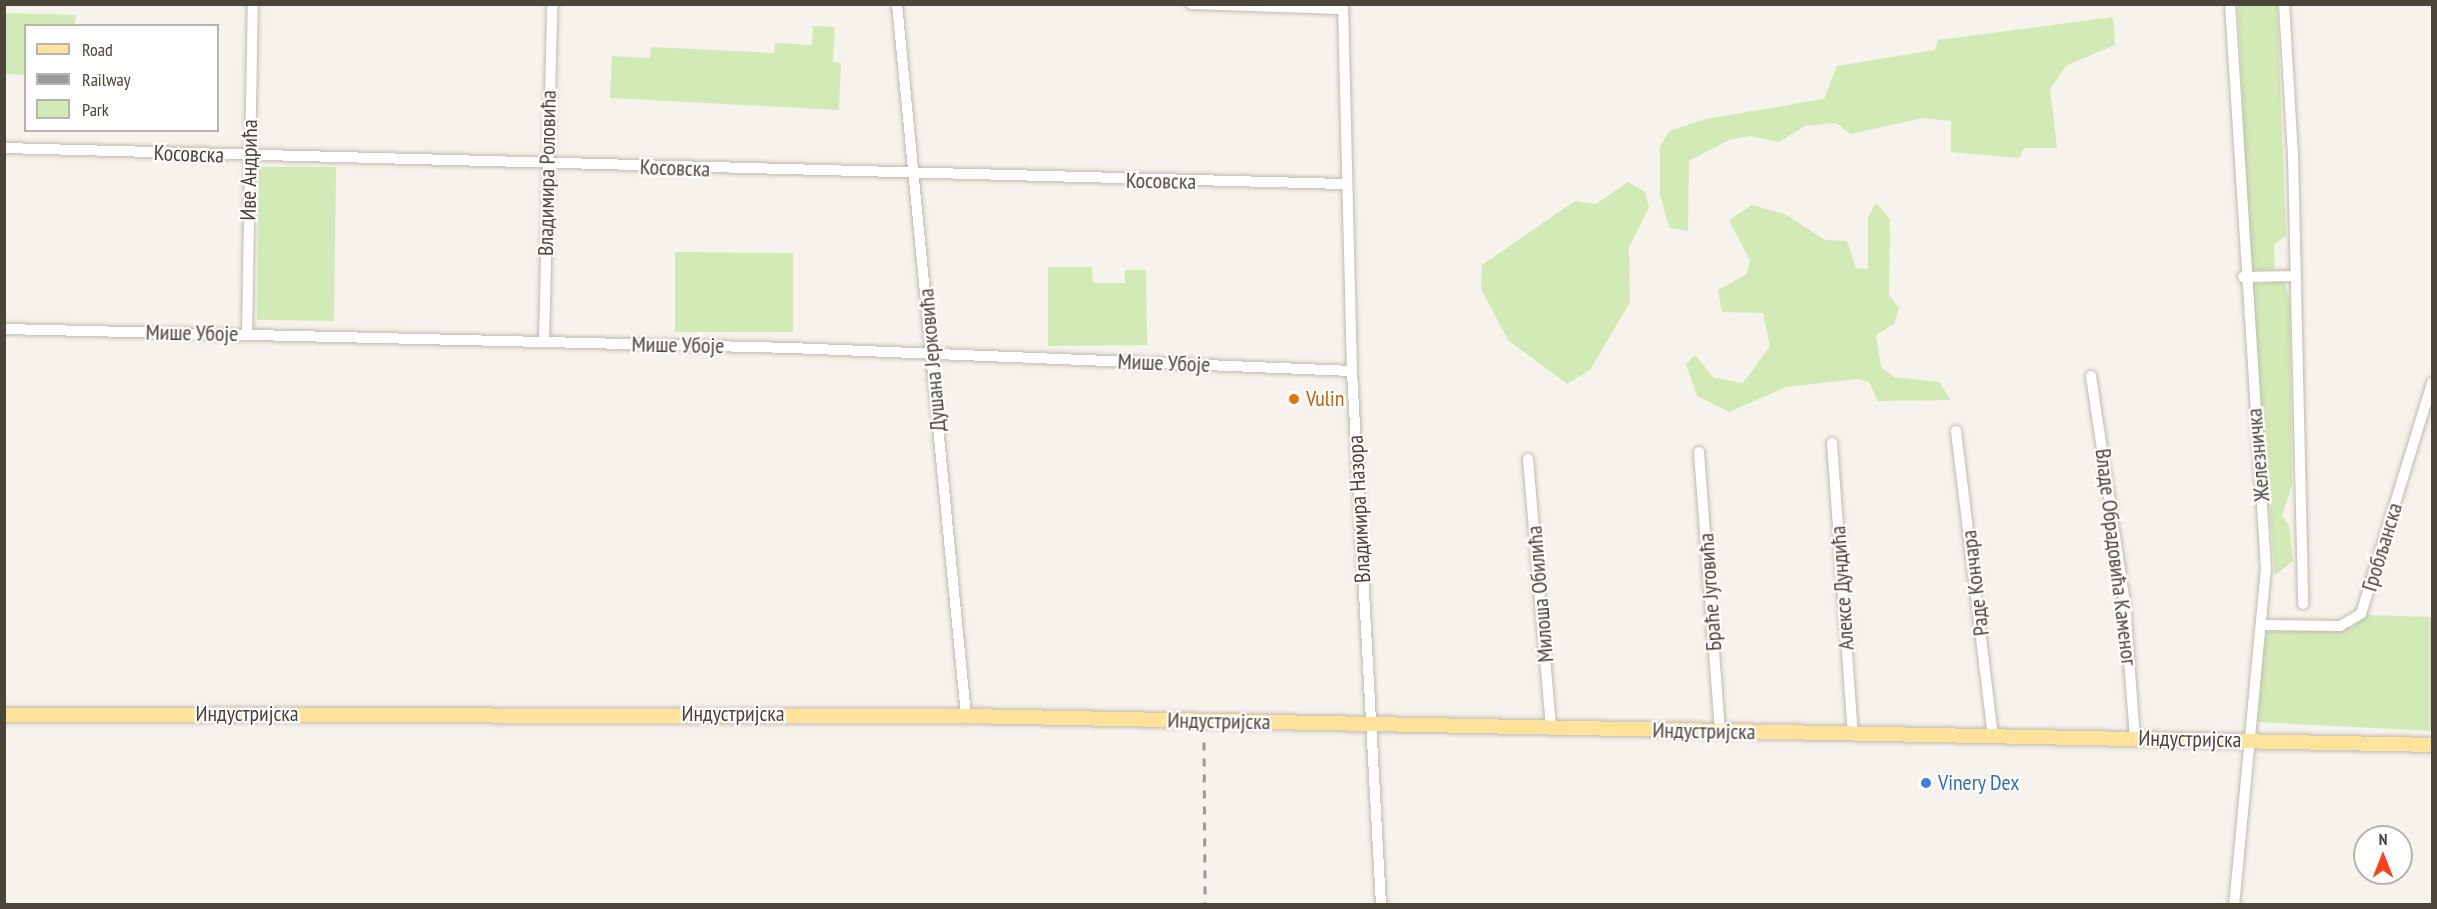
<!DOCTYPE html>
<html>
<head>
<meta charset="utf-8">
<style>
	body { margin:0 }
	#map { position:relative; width:2437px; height:909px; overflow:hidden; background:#f6f3ec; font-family:"PT Sans Narrow",sans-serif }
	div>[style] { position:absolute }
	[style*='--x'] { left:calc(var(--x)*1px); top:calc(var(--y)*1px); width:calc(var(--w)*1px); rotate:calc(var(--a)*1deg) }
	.green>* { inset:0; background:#d2eab5 }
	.roads { filter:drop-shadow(0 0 2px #c2bbae) drop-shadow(0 0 2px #c2bbae) }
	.minor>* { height:10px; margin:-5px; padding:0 5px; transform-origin:5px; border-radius:5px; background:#fff }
	.major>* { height:14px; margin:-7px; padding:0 7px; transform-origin:7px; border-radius:7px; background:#ffe39c }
	.rail>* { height:3px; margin-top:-1.5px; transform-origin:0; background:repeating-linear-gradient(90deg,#9a9a9a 0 8px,transparent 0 16px) }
	.dots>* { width:16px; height:16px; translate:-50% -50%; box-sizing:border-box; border:3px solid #fff; border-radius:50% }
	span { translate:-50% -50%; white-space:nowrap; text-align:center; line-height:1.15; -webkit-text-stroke:4.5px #fff; paint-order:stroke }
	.street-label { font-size:22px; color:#4b4439 }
	.food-label { font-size:22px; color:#c56008 }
	.left { translate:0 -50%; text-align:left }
	.shop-label { font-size:22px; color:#366cbe }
	.frame { position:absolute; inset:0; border:6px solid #4b4439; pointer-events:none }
	.legend { position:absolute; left:24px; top:24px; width:195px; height:108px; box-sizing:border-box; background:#fff; border:2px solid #b7b4b0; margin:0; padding:8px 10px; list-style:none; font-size:18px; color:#4b4439 }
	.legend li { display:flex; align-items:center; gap:12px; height:30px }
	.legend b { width:30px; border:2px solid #b7b4b0 }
	.north { position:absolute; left:2353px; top:825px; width:60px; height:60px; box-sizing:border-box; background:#fff; border:2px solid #b7b4b0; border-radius:50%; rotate:0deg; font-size:16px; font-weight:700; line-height:24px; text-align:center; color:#4b4439 }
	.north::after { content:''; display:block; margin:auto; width:21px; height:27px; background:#fc3f1d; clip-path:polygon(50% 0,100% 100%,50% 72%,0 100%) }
</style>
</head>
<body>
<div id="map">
	<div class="green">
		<div style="clip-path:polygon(2238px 5px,2277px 5px,2286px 235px,2274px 245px,2275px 270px,2250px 271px)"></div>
		<div style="clip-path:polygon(5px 13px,76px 15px,75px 25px,26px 26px,25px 75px,5px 74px)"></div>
		<div style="clip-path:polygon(2113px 17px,2115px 45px,2067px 65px,2050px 89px,2057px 148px,2024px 148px,2019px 158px,1951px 152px,1951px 121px,1923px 118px,1850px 134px,1836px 123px,1805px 126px,1779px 142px,1750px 136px,1729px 140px,1689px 161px,1688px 231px,1669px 228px,1660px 195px,1660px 146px,1670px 131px,1705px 119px,1824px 99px,1837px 66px,1935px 50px,1938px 40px)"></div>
		<div style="clip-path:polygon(813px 26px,835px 27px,833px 62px,841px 63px,839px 110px,610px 98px,612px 56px,650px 58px,651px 47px,774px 53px,775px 43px,812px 45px)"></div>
		<div style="clip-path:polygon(259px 167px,336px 167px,334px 321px,257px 320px)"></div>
		<div style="clip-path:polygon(1628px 182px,1645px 192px,1649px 207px,1629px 247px,1630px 302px,1590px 370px,1567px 384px,1508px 340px,1481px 289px,1482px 265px,1575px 201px,1596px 204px)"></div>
		<div style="clip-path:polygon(1876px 203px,1890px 219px,1889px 295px,1899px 308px,1894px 324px,1876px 335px,1881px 367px,1894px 377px,1939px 382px,1951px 400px,1878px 401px,1869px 382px,1858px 379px,1786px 387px,1729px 412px,1697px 396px,1686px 364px,1695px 355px,1714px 378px,1743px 383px,1770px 346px,1763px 313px,1722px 312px,1718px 290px,1747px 274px,1750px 260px,1729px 220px,1752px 205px,1785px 214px,1825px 240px,1847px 241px,1856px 268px,1868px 269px,1868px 217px)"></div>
		<div style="clip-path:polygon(675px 252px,793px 253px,793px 332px,675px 332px)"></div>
		<div style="clip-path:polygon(1048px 267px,1092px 267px,1093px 283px,1125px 283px,1125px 270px,1146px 270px,1147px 345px,1048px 346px)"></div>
		<div style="clip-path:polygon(2284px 282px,2290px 300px,2292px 486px,2282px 515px,2289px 526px,2293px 561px,2275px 575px,2251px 284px)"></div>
		<div style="clip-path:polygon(2364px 615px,2432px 617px,2432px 731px,2258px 722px,2264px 632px,2351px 628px)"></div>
	</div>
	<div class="roads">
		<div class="minor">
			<div style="--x:897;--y:4;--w:715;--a:84.46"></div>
			<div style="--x:1191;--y:4;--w:151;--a:1.9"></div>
			<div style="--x:1343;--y:4;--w:367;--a:88.6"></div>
			<div style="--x:1352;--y:371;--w:534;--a:86.89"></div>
			<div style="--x:2230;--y:4;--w:565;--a:86.35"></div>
			<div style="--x:2266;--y:568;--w:338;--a:95.4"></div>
			<div style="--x:2284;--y:4;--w:150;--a:86.6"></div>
			<div style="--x:2293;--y:154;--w:450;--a:88.7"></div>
			<div style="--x:4;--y:148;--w:1342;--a:1.54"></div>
			<div style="--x:2243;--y:277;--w:52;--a:-1.1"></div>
			<div style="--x:4;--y:329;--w:787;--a:1.38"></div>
			<div style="--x:791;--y:348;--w:561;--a:2.35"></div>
			<div style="--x:247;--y:335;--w:331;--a:-89"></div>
			<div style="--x:544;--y:342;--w:338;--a:-88.6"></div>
			<div style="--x:2091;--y:376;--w:230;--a:81.5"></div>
			<div style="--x:2125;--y:603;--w:135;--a:85.8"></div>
			<div style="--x:1956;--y:431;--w:306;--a:83.1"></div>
			<div style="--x:1832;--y:443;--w:291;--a:85.9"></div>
			<div style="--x:1699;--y:452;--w:280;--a:85.7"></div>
			<div style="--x:1528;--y:459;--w:270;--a:85.1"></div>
			<div style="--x:2264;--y:625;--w:76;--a:0.8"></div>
			<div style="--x:2340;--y:626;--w:24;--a:-30"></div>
			<div style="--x:2361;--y:614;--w:242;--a:-72.9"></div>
		</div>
		<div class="major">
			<div style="--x:4;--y:715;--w:962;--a:0.06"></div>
			<div style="--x:966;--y:716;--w:1466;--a:1.13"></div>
		</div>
	</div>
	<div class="rail">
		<div style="--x:1204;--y:742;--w:162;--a:89.6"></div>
	</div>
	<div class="dots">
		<div style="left:1294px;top:399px;background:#e8710a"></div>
		<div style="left:1926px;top:783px;background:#3f7fe0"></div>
	</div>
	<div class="street-label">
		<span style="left:189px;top:154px;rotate:2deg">Косовска</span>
		<span style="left:675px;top:168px;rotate:2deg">Косовска</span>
		<span style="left:249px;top:170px;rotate:-89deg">Иве Андрића</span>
		<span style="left:547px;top:173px;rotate:-89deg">Владимира Роловића</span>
		<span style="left:1161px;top:181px;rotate:1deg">Косовска</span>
		<span style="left:192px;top:333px;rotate:1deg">Мише Убоје</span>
		<span style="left:678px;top:345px;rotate:1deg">Мише Убоје</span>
		<span style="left:932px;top:360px;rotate:-95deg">Душана Јерковића</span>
		<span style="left:1164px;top:363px;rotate:2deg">Мише Убоје</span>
		<span style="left:2258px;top:455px;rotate:-95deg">Железничка</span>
		<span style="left:1359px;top:509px;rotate:-93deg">Владимира Назора</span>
		<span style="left:2382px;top:547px;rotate:-73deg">Гробљанска</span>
		<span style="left:2116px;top:557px;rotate:83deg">Владе Обрадовића Каменог</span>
		<span style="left:1975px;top:583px;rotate:-97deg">Раде Кончара</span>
		<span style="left:1842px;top:588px;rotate:-94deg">Алексе Дундића</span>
		<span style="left:1710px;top:592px;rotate:-94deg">Браће Југовића</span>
		<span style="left:1540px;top:594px;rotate:-95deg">Милоша Обилића</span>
		<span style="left:247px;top:714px">Индустријска</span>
		<span style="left:733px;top:714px">Индустријска</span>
		<span style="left:1219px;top:721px;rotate:1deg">Индустријска</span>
		<span style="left:1704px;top:731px;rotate:1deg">Индустријска</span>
		<span style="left:2190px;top:739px;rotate:1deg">Индустријска</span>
	</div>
	<div class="food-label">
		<span class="left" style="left:1306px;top:399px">Vulin</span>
	</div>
	<div class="shop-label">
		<span class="left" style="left:1938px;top:783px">Vinery Dex</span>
	</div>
	<div class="frame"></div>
	<ul class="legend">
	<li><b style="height:8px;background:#ffe39c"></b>Road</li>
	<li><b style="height:8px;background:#9a9a9a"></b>Railway</li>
	<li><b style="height:16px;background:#d2eab5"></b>Park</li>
	</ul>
	<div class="north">N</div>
</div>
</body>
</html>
